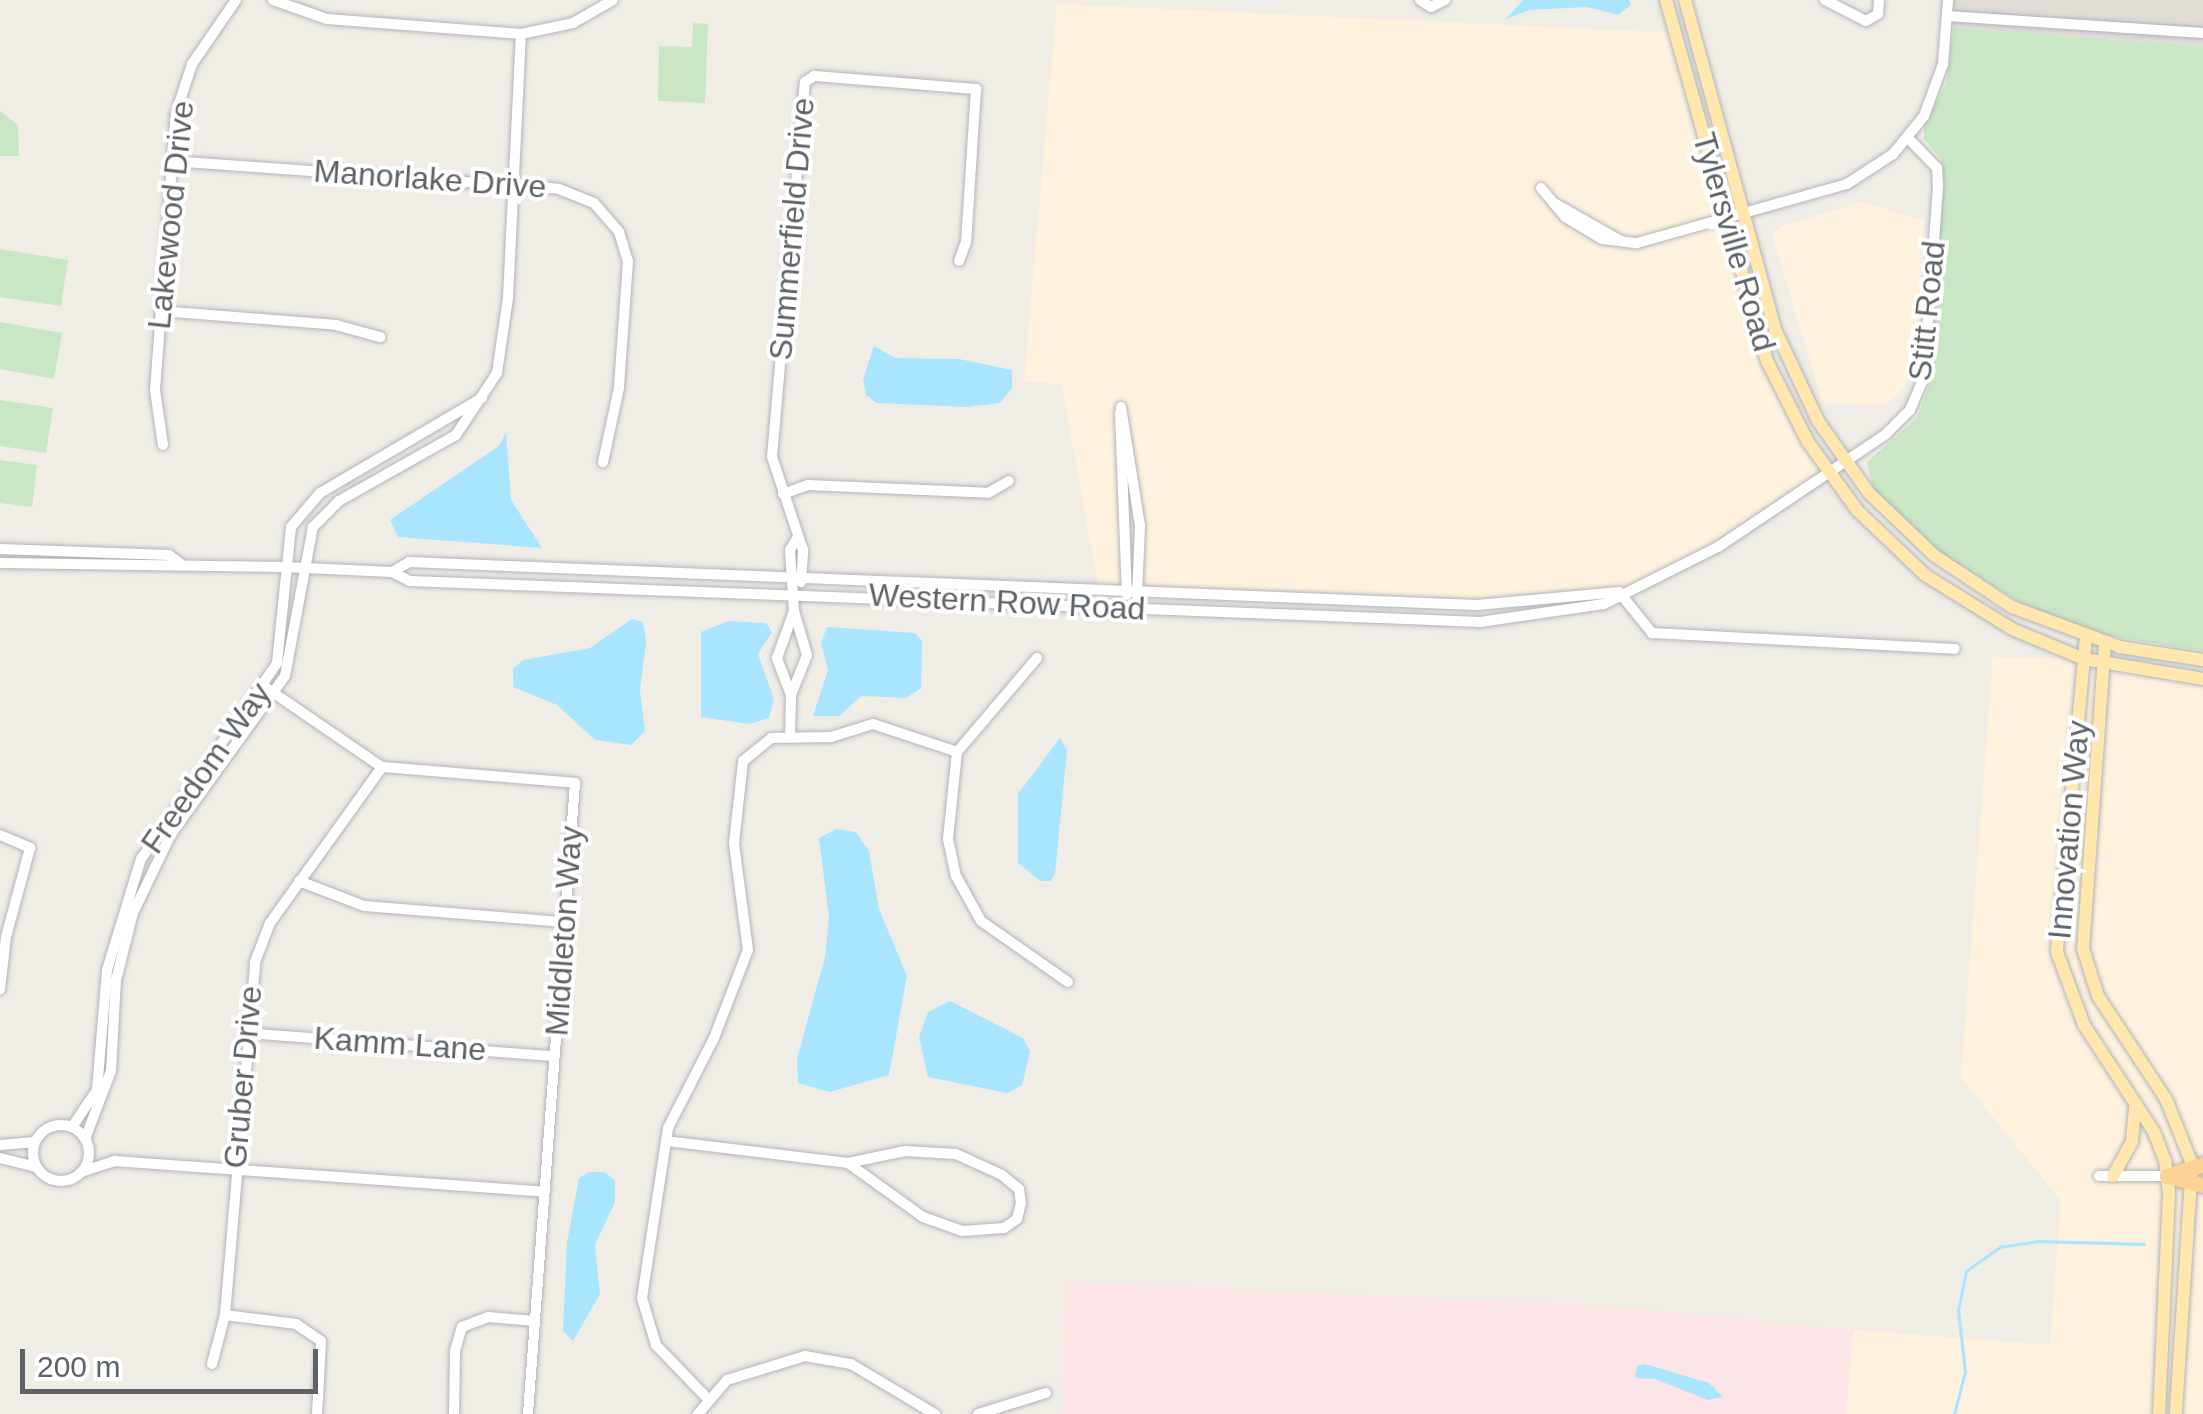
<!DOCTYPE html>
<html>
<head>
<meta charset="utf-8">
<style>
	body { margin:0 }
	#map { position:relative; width:2203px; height:1414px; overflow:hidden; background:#f0ede7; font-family:Helvetica,sans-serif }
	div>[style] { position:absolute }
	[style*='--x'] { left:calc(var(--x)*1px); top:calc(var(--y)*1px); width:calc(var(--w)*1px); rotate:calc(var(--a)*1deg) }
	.commercial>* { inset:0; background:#fef2df }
	.industrial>* { inset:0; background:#dfdcd9 }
	.education>* { inset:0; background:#e0dcd5 }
	.medical>* { inset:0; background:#fce5e6 }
	.green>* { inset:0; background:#c9e7c4 }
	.water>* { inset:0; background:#a9e5ff }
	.stream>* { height:2.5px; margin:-1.25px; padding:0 1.25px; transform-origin:1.25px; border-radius:1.25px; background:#a9e5ff }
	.roads { filter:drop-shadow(0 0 2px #b2b5b9) drop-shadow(0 0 2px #b2b5b9) }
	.minor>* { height:10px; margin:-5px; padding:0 5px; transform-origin:5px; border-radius:5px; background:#fff }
	.minor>.ring { margin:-5px; padding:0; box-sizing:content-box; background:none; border:10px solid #fff; border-radius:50% }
	.major>* { height:12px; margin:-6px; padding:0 6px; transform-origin:6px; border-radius:6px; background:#ffe7ae }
	.highway>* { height:15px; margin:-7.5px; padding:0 7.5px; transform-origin:7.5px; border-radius:7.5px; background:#fcd392 }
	span { translate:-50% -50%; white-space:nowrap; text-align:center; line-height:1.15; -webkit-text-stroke:8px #fff; paint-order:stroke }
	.street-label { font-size:32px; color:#5e6367 }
	.scale { position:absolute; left:20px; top:1349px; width:298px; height:45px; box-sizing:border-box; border:5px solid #5e6367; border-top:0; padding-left:12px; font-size:30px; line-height:35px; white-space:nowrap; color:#5e6367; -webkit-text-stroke:8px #fff; paint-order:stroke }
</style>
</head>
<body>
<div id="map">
	<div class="commercial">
		<div style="clip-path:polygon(1057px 4px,1675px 33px,1753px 319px,1828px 472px,1748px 527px,1619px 592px,1512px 604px,1099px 590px,1062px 384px,1024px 381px)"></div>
		<div style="clip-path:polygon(1862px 202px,1924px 221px,1915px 358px,1904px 388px,1885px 405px,1823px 403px,1772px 235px,1782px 226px)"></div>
		<div style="clip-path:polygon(1993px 657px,2084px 659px,2203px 679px,2203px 1414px,1846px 1414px,1853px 1330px,2050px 1345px,2061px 1201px,1961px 1078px)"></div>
	</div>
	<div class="industrial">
		<div style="clip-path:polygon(1955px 9px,2203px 25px,2203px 46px,1954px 28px)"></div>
	</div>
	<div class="education">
		<div style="clip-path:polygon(1948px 0,2203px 0,2203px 25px,1947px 8px)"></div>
	</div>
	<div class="medical">
		<div style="clip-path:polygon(1066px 1282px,1608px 1306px,1853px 1330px,1846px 1414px,1062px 1414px)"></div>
	</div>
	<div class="green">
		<div style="clip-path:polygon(693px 23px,708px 24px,705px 103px,658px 101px,659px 46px,692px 47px)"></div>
		<div style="clip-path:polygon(1954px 28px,2203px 46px,2203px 651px,2103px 635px,2029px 608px,1936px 550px,1873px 489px,1867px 462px,1917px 418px,1930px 383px,1942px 160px,1924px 139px,1924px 126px,1946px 84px)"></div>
		<div style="clip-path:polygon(0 111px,18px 125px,19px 156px,0 156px)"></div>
		<div style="clip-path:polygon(0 249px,68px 260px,61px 306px,0 297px)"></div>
		<div style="clip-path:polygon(0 322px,62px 333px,54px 379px,0 369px)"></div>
		<div style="clip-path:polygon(0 400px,53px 408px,46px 453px,0 446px)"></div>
		<div style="clip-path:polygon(0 460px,37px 465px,32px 507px,0 503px)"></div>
	</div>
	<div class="water">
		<div style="clip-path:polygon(1523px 0,1629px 0,1631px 5px,1618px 15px,1587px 7px,1530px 10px,1506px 19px)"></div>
		<div style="clip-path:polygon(874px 346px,895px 358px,959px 359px,1012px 370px,1012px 388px,1000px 403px,967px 407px,877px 403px,866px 395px,863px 379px)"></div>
		<div style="clip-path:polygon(506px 432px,511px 500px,542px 548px,398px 537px,390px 520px,499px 446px)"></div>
		<div style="clip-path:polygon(632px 619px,643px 622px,646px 642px,640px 690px,645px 731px,631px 745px,595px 740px,557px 705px,513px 687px,513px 669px,523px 660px,590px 648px)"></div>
		<div style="clip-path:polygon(728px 621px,766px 623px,772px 632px,758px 654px,774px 699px,769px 718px,749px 724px,701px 717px,701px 632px)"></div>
		<div style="clip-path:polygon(827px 627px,915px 633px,922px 641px,921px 688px,906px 698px,861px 696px,840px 716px,813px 716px,828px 670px,821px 643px)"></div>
		<div style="clip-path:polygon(1060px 738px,1067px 750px,1055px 874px,1051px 881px,1040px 881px,1018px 863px,1018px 794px)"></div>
		<div style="clip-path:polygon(836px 829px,856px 832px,869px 851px,879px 909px,907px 976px,889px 1075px,830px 1092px,798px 1083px,797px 1059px,825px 957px,829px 918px,819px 838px)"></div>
		<div style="clip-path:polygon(950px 1001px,1023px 1038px,1030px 1052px,1022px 1085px,1007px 1093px,928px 1077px,919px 1037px,928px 1012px)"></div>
		<div style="clip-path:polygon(589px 1172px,605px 1172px,615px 1181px,615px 1202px,595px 1245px,600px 1294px,573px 1341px,563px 1331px,567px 1242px,579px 1178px)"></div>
		<div style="clip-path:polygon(1645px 1364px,1709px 1383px,1723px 1397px,1708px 1400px,1655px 1379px,1635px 1378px,1637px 1366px)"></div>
	</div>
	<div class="stream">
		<div style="--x:1954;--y:1414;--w:43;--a:-75.3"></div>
		<div style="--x:1965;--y:1372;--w:61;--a:-96.5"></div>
		<div style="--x:1958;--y:1311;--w:41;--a:-78.7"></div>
		<div style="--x:1966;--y:1271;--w:42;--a:-35.2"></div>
		<div style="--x:2000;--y:1247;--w:38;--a:-9"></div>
		<div style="--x:2038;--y:1241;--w:106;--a:1.6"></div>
	</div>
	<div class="roads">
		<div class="minor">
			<div style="--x:273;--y:0;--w:57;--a:19.4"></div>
			<div style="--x:327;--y:19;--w:195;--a:4.4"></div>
			<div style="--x:521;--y:34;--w:53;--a:-11.9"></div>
			<div style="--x:573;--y:23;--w:46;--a:-29.9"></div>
			<div style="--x:1420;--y:0;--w:13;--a:32"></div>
			<div style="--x:1431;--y:7;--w:16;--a:-27"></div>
			<div style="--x:1825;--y:0;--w:46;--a:27.1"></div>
			<div style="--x:1866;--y:21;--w:14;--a:-30"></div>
			<div style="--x:1878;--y:14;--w:14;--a:-86"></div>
			<div style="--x:1947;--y:16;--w:257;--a:3.8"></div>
			<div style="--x:171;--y:161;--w:389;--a:4.1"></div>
			<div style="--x:559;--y:189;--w:38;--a:22"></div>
			<div style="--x:594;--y:203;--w:38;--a:49"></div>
			<div style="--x:619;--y:232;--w:30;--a:73"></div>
			<div style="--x:628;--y:261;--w:127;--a:94.1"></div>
			<div style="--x:619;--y:388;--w:76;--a:102.2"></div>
			<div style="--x:1541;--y:188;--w:38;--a:50"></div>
			<div style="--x:1565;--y:217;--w:43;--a:30.7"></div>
			<div style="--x:1602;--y:239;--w:35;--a:7"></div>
			<div style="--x:1637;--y:243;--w:218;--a:-15.7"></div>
			<div style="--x:1847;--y:184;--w:55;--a:-33.1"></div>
			<div style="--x:1893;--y:154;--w:49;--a:-50.8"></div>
			<div style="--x:1924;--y:116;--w:55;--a:-69.9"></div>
			<div style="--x:1943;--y:64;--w:64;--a:-85.5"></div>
			<div style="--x:1556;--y:204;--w:75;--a:29.6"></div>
			<div style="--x:160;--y:311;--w:177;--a:4.5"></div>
			<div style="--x:336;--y:325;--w:46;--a:15.3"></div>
			<div style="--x:1121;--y:407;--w:120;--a:80.9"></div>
			<div style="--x:1140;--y:525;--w:71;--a:92.4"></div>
			<div style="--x:1120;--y:413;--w:182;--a:87.8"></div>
			<div style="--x:163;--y:445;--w:56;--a:-98.3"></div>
			<div style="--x:155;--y:390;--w:278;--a:-85.7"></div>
			<div style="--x:176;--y:113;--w:52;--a:-71.9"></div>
			<div style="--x:192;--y:64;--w:78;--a:-55.5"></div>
			<div style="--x:783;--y:494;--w:27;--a:-20"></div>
			<div style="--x:808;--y:485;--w:180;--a:2.5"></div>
			<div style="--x:988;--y:493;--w:24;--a:-30"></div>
			<div style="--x:0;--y:549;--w:169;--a:2"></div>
			<div style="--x:169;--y:555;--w:15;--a:37"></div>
			<div style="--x:0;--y:563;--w:284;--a:0.8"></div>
			<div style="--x:284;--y:567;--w:108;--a:2.7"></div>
			<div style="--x:392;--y:572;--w:20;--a:27"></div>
			<div style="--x:410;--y:581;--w:1071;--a:2.19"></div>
			<div style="--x:1480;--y:622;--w:125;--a:-8.3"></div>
			<div style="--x:1604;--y:604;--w:127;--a:-26.6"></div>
			<div style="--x:1718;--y:547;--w:202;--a:-33.9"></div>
			<div style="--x:1886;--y:434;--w:34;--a:-45"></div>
			<div style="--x:1910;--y:410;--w:36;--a:-67"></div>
			<div style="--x:1924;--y:377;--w:192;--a:-85.8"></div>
			<div style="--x:1938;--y:186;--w:18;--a:-93"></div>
			<div style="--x:1937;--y:168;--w:40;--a:-134"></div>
			<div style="--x:392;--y:572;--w:20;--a:-30"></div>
			<div style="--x:409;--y:562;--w:1069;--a:2.31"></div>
			<div style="--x:1477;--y:605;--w:143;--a:-5.2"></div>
			<div style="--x:801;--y:582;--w:32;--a:-86"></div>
			<div style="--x:803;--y:550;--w:98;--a:-108.4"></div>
			<div style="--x:772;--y:457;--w:376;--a:-85"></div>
			<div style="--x:805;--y:82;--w:11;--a:-34"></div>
			<div style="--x:814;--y:76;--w:163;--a:4.6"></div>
			<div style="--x:976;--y:89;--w:153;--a:93.7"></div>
			<div style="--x:966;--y:242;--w:20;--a:110"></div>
			<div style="--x:1619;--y:592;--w:53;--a:51.2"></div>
			<div style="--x:1652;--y:633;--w:303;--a:3"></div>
			<div style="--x:1037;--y:658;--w:123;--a:130.4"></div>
			<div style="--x:957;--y:752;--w:87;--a:95.9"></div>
			<div style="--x:948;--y:839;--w:38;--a:78"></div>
			<div style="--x:956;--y:876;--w:51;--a:60.9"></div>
			<div style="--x:981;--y:921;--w:106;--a:35"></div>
			<div style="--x:265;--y:687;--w:142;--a:34.4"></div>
			<div style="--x:382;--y:767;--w:194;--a:4.7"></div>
			<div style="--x:575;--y:783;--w:633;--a:94.26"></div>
			<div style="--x:791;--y:695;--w:43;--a:-68.2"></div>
			<div style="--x:807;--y:655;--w:46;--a:-106.5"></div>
			<div style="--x:790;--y:737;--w:42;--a:-88.6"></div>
			<div style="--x:791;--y:695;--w:40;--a:-111"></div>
			<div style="--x:777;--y:658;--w:50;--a:-70.1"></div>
			<div style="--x:794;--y:611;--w:61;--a:-93.8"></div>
			<div style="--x:790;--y:550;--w:12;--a:-59"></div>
			<div style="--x:0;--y:835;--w:33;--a:23"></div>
			<div style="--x:30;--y:848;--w:92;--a:105.1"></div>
			<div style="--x:6;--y:937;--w:53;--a:96.5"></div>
			<div style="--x:299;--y:881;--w:70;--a:21"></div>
			<div style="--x:364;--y:906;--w:201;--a:4.6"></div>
			<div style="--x:245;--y:1033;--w:310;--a:4.3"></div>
			<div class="ring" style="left:33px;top:1125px;width:46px;height:46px"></div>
			<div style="--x:72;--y:1127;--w:45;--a:-56"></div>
			<div style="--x:97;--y:1090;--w:120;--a:-85.2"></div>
			<div style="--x:107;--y:970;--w:116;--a:-73"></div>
			<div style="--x:141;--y:859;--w:239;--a:-55.2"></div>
			<div style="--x:277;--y:663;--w:137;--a:-84.1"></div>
			<div style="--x:291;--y:527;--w:45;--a:-49.5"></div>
			<div style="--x:320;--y:493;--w:188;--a:-30.4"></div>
			<div style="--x:85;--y:1139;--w:73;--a:-69.1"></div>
			<div style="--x:111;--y:1071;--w:91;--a:-86.9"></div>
			<div style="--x:116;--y:980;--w:69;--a:-75.8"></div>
			<div style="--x:133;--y:913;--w:88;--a:-64.3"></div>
			<div style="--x:171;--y:834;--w:195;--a:-54.2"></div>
			<div style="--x:285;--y:676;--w:152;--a:-79.4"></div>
			<div style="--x:313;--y:527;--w:37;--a:-45"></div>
			<div style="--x:339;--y:501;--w:134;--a:-29.4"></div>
			<div style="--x:456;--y:435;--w:74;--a:-56.5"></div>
			<div style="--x:497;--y:373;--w:76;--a:-81.7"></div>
			<div style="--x:508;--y:298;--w:264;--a:-87.2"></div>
			<div style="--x:666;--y:1141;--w:183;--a:6.9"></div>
			<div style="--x:848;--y:1163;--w:92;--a:35.8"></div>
			<div style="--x:923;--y:1217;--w:41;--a:19.7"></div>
			<div style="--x:962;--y:1231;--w:42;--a:-4.1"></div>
			<div style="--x:1004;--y:1228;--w:16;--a:-35"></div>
			<div style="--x:1017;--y:1219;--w:16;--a:-76"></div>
			<div style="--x:1021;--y:1203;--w:14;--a:-98"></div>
			<div style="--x:1019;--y:1189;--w:22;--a:-141"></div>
			<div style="--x:1002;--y:1175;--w:51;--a:-155.5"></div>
			<div style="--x:956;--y:1154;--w:51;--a:-176.6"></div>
			<div style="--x:905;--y:1151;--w:58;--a:168.1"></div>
			<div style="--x:0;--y:1145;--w:35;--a:-5"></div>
			<div style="--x:0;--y:1158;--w:38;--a:14"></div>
			<div style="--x:81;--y:1172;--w:36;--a:-18"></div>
			<div style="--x:115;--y:1161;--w:430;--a:4.1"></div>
			<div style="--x:2099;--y:1176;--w:68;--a:0"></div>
			<div style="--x:225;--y:1315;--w:72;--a:7.2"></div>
			<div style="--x:296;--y:1324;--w:30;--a:34"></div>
			<div style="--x:321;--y:1341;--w:73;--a:93.1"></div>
			<div style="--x:212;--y:1364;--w:51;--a:-75.1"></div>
			<div style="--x:225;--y:1315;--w:354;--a:-85.1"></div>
			<div style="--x:255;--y:962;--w:42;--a:-69"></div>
			<div style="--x:270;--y:923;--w:192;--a:-54.3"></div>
			<div style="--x:706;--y:1397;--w:72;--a:-133.9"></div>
			<div style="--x:656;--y:1345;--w:49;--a:-106.6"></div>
			<div style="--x:642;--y:1298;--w:172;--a:-81.3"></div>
			<div style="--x:668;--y:1128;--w:101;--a:-62.9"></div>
			<div style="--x:714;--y:1038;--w:94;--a:-68.9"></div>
			<div style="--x:748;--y:950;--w:108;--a:-97.5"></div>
			<div style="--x:734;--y:843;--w:82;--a:-83.7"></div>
			<div style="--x:743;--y:761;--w:36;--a:-39"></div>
			<div style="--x:771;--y:738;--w:60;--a:-1"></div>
			<div style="--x:831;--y:737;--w:44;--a:-17.2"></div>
			<div style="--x:873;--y:724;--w:89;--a:18.4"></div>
			<div style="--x:454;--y:1414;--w:63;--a:-89.1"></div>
			<div style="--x:455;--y:1351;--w:25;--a:-74"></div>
			<div style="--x:462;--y:1327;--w:28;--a:-21"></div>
			<div style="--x:488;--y:1317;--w:47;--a:4.9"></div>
			<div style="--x:698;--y:1414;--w:45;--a:-49.5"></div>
			<div style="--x:727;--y:1380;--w:82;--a:-17.1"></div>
			<div style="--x:805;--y:1356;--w:47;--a:9.9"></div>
			<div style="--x:851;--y:1364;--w:98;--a:30.8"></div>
			<div style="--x:978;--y:1414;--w:71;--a:-17.2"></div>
		</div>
		<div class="major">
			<div style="--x:1666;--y:0;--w:375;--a:74.4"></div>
			<div style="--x:1767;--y:361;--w:91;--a:63.2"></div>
			<div style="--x:1808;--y:442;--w:84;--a:54.2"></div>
			<div style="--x:1857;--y:510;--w:94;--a:43.7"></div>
			<div style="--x:1925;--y:575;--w:102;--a:31.8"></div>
			<div style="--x:2012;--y:629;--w:78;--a:22.6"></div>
			<div style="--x:2084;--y:659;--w:121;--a:9.5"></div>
			<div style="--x:1685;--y:0;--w:341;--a:74.7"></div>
			<div style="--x:1775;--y:329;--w:102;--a:64.9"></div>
			<div style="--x:1818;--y:421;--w:88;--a:54.7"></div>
			<div style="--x:1869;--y:493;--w:91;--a:43.7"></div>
			<div style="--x:1935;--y:556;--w:92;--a:33.5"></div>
			<div style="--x:2012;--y:607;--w:115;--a:20.3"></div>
			<div style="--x:2120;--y:647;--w:84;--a:8.9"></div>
			<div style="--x:2086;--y:637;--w:316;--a:95.3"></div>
			<div style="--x:2057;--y:952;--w:78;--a:69.7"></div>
			<div style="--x:2084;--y:1025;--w:128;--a:56.8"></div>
			<div style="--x:2154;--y:1132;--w:30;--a:69"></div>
			<div style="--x:2165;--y:1160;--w:33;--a:83"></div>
			<div style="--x:2169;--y:1193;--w:221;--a:92.6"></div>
			<div style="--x:2105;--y:643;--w:307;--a:94.1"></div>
			<div style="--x:2083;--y:949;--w:49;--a:72.3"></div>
			<div style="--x:2098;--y:996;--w:123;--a:56.6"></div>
			<div style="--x:2166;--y:1099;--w:70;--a:68.2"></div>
			<div style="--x:2192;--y:1164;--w:251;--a:93.7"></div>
			<div style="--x:2113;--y:1176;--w:39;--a:-61"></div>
			<div style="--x:2132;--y:1142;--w:36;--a:-85"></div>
		</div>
		<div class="highway">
			<div style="--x:2167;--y:1176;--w:38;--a:-18"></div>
			<div style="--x:2167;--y:1176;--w:37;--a:14"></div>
		</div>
	</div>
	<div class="street-label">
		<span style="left:430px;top:179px;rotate:4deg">Manorlake Drive</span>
		<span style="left:171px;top:215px;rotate:-84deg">Lakewood Drive</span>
		<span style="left:792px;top:229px;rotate:-85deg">Summerfield Drive</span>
		<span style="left:1734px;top:242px;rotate:74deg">Tylersville Road</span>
		<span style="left:1927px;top:311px;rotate:-84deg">Stitt Road</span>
		<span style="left:1007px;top:602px;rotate:3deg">Western Row Road</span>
		<span style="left:206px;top:768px;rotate:-55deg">Freedom Way</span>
		<span style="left:2069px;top:830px;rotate:-85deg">Innovation Way</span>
		<span style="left:564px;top:931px;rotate:-86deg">Middleton Way</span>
		<span style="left:400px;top:1044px;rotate:4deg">Kamm Lane</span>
		<span style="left:243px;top:1077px;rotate:-85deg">Gruber Drive</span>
	</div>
	<div class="scale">200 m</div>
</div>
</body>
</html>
